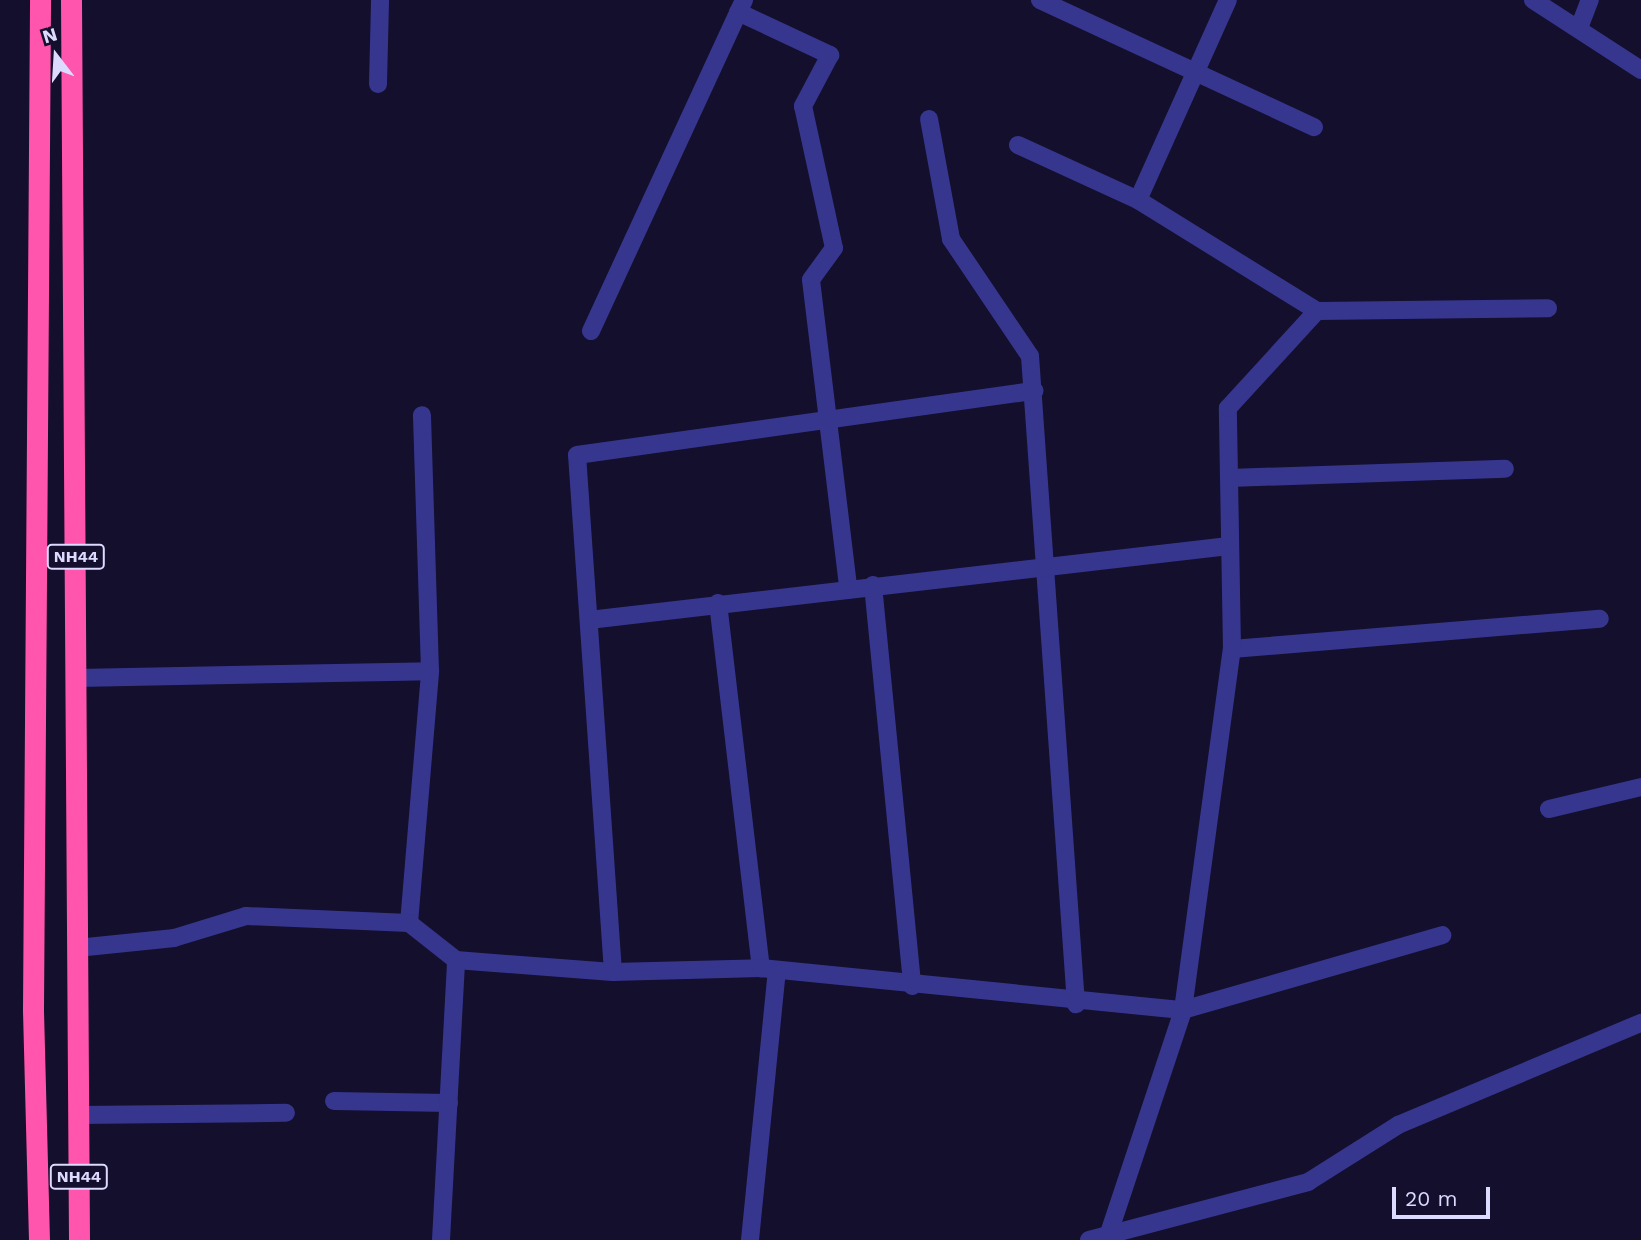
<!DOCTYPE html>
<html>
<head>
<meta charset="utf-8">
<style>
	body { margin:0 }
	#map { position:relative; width:1641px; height:1240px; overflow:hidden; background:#130f2c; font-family:"Work Sans",sans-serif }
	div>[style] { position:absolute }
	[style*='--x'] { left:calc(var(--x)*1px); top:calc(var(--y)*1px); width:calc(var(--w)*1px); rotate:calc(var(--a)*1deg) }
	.street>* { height:18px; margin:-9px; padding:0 9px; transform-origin:9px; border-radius:9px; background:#36368f }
	.highway>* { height:21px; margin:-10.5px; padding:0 10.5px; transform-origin:10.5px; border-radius:10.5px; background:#ff55ac }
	span { translate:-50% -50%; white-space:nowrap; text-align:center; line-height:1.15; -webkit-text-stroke:5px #130f2c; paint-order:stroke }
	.shield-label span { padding:2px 5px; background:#130f2c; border:2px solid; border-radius:5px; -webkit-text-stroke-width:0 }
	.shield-label { font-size:16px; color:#dddaff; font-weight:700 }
	.north { position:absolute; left:21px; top:21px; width:70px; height:70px; -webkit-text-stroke:5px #130f2c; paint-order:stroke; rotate:343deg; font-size:19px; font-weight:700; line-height:28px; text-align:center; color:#dddaff }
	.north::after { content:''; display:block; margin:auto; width:24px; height:32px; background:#dddaff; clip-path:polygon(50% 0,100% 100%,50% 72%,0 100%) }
	.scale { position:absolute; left:1392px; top:1187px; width:98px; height:32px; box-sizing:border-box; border:4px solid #dddaff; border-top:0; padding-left:9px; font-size:21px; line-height:24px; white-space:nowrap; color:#dddaff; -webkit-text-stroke:5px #130f2c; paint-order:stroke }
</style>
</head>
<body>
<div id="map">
	<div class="street">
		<div style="--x:1040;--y:0;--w:302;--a:24.9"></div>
		<div style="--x:1533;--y:0;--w:129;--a:32.9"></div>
		<div style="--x:738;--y:12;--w:102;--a:25.1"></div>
		<div style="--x:830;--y:55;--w:58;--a:117.9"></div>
		<div style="--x:803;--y:106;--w:145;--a:77.7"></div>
		<div style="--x:834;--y:248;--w:39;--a:126"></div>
		<div style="--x:811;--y:280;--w:308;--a:83.1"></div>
		<div style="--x:1579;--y:28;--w:30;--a:-69"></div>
		<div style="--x:378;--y:84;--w:84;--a:-88.6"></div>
		<div style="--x:929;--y:119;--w:122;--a:79.6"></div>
		<div style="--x:951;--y:239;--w:141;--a:56"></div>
		<div style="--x:1030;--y:356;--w:650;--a:85.94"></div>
		<div style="--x:1018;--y:145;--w:132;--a:24.6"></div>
		<div style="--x:1138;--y:200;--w:211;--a:31.8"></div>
		<div style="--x:1138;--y:200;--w:219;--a:-65.8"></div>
		<div style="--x:591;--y:331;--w:365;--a:-65.2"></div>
		<div style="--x:1229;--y:478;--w:276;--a:-1.9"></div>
		<div style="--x:873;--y:585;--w:403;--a:84.4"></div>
		<div style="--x:718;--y:603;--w:368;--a:83.3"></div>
		<div style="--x:589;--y:620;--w:644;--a:-6.6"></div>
		<div style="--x:1232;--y:649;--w:369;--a:-4.7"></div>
		<div style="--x:77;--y:678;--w:353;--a:-1.1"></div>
		<div style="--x:430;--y:671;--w:256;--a:-91.8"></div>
		<div style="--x:1549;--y:809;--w:95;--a:-13.4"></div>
		<div style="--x:409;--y:923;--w:253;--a:-85.2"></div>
		<div style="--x:77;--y:948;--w:98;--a:-5.9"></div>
		<div style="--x:174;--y:938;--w:75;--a:-17"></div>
		<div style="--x:246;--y:916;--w:163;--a:2.5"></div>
		<div style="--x:409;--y:923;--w:60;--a:38.2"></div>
		<div style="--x:456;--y:960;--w:157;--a:4.4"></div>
		<div style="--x:613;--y:972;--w:148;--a:-1.5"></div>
		<div style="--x:761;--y:968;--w:424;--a:5.7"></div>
		<div style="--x:1183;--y:1010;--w:270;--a:-16.1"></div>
		<div style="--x:613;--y:972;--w:518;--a:-93.98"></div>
		<div style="--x:577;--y:455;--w:462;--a:-8"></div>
		<div style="--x:334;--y:1101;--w:115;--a:1"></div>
		<div style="--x:78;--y:1115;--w:208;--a:-0.6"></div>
		<div style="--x:1110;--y:1230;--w:232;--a:-71.6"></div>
		<div style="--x:1183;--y:1010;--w:364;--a:-82.3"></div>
		<div style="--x:1232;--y:649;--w:241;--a:-91"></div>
		<div style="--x:1228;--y:408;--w:132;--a:-47.5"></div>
		<div style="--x:1317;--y:311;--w:231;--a:-0.7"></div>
		<div style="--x:441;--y:1240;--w:280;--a:-86.9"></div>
		<div style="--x:750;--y:1240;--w:270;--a:-84.3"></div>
		<div style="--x:1089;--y:1240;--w:227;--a:-14.8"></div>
		<div style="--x:1308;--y:1182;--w:107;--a:-32.3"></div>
		<div style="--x:1398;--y:1125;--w:264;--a:-22.8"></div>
	</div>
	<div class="highway">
		<div style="--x:71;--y:0;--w:1240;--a:89.63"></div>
		<div style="--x:39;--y:1240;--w:231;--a:-91.5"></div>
		<div style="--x:33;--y:1009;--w:1009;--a:-89.6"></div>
	</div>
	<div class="shield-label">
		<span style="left:76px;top:557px">NH44</span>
		<span style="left:79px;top:1177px">NH44</span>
	</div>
	<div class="north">N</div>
	<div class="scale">20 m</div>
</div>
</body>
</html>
